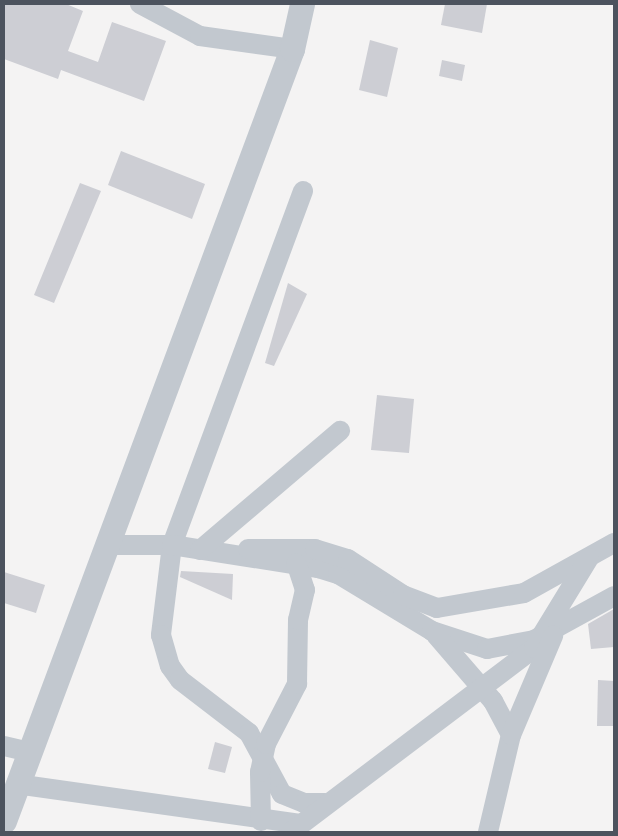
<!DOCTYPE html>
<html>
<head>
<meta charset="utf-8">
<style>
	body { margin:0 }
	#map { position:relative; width:618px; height:836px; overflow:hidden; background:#f4f3f3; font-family:"Work Sans",sans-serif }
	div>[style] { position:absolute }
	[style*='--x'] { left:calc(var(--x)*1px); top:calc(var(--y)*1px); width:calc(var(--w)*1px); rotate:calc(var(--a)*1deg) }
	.building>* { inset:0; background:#cdced4 }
	.minor>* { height:20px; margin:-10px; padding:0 10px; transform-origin:10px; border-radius:10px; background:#c2c8cf }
	.tertiary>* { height:25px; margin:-12.5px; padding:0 12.5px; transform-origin:12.5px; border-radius:12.5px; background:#c2c8cf }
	span { translate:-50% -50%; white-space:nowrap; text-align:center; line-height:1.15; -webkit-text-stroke:5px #fff; paint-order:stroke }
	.frame { position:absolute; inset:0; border:5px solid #4c535e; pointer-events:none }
</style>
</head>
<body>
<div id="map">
	<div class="building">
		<div style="clip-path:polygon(4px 4px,66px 4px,83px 11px,68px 51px,98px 62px,112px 22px,166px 41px,144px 101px,61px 70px,58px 79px,4px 59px)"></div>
		<div style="clip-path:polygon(445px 4px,487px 4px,482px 33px,441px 25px)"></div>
		<div style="clip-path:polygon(370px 40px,398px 48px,387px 97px,359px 90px)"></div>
		<div style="clip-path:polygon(442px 60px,465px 65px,462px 81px,439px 76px)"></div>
		<div style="clip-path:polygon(121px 151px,205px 184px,192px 219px,108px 185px)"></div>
		<div style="clip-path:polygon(80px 183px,101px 191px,54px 303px,34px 295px)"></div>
		<div style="clip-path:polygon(288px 283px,307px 294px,274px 366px,265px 363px)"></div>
		<div style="clip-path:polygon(377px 395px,414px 399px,409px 453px,371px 450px)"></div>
		<div style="clip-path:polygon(181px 571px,233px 574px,232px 600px,180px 577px)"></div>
		<div style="clip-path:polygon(4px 572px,45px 585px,36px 613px,4px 603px)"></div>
		<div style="clip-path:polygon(614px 609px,614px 647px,591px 649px,588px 624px)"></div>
		<div style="clip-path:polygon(598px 680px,614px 681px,614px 726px,597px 726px)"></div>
		<div style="clip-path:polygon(215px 742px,232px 747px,225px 773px,208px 769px)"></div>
	</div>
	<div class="minor">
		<div style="--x:140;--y:4;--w:68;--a:28.1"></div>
		<div style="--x:200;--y:36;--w:93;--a:8"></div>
		<div style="--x:303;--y:191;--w:377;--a:110.3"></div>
		<div style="--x:172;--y:545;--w:91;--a:97"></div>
		<div style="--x:161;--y:635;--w:32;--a:74"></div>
		<div style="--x:170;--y:666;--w:17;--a:54"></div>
		<div style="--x:180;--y:680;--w:87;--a:37.5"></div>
		<div style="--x:249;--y:733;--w:69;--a:61.6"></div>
		<div style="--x:282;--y:794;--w:24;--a:22"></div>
		<div style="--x:304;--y:803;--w:21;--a:0"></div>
		<div style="--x:108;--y:545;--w:64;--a:0"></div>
		<div style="--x:172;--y:545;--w:148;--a:9"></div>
		<div style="--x:318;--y:568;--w:21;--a:17"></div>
		<div style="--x:338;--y:574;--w:110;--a:31.2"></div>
		<div style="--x:432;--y:631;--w:58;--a:18.1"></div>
		<div style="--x:487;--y:649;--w:48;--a:-10.8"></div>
		<div style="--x:534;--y:640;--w:91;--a:-28.8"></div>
		<div style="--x:248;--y:549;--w:67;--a:0"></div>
		<div style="--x:315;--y:549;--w:34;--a:17"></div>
		<div style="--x:348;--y:559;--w:66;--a:33.2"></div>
		<div style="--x:403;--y:595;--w:36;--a:21"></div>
		<div style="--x:437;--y:608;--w:88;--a:-9.8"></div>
		<div style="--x:524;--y:593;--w:103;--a:-29.1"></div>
		<div style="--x:200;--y:550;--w:184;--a:-40.4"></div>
		<div style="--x:436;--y:635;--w:87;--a:49.2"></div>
		<div style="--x:493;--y:701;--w:38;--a:62"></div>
		<div style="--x:4;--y:746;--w:23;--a:13"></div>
		<div style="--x:16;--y:784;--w:287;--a:8"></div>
		<div style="--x:261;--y:821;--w:49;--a:-91.2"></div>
		<div style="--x:260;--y:772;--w:29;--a:-78"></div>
		<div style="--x:266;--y:744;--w:68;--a:-62.7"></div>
		<div style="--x:297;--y:684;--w:64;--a:-89.1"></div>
		<div style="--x:298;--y:620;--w:31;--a:-77"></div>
		<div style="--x:305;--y:590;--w:28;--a:-108"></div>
		<div style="--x:291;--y:832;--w:305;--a:-37.1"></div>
		<div style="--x:534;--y:648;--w:105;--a:-58.6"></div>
		<div style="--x:488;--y:832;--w:100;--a:-76.7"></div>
		<div style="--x:511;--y:735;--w:108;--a:-67"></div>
	</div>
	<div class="tertiary">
		<div style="--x:4;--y:821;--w:824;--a:-69.54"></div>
		<div style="--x:292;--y:49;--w:46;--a:-77.5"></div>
	</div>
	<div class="frame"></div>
</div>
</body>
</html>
